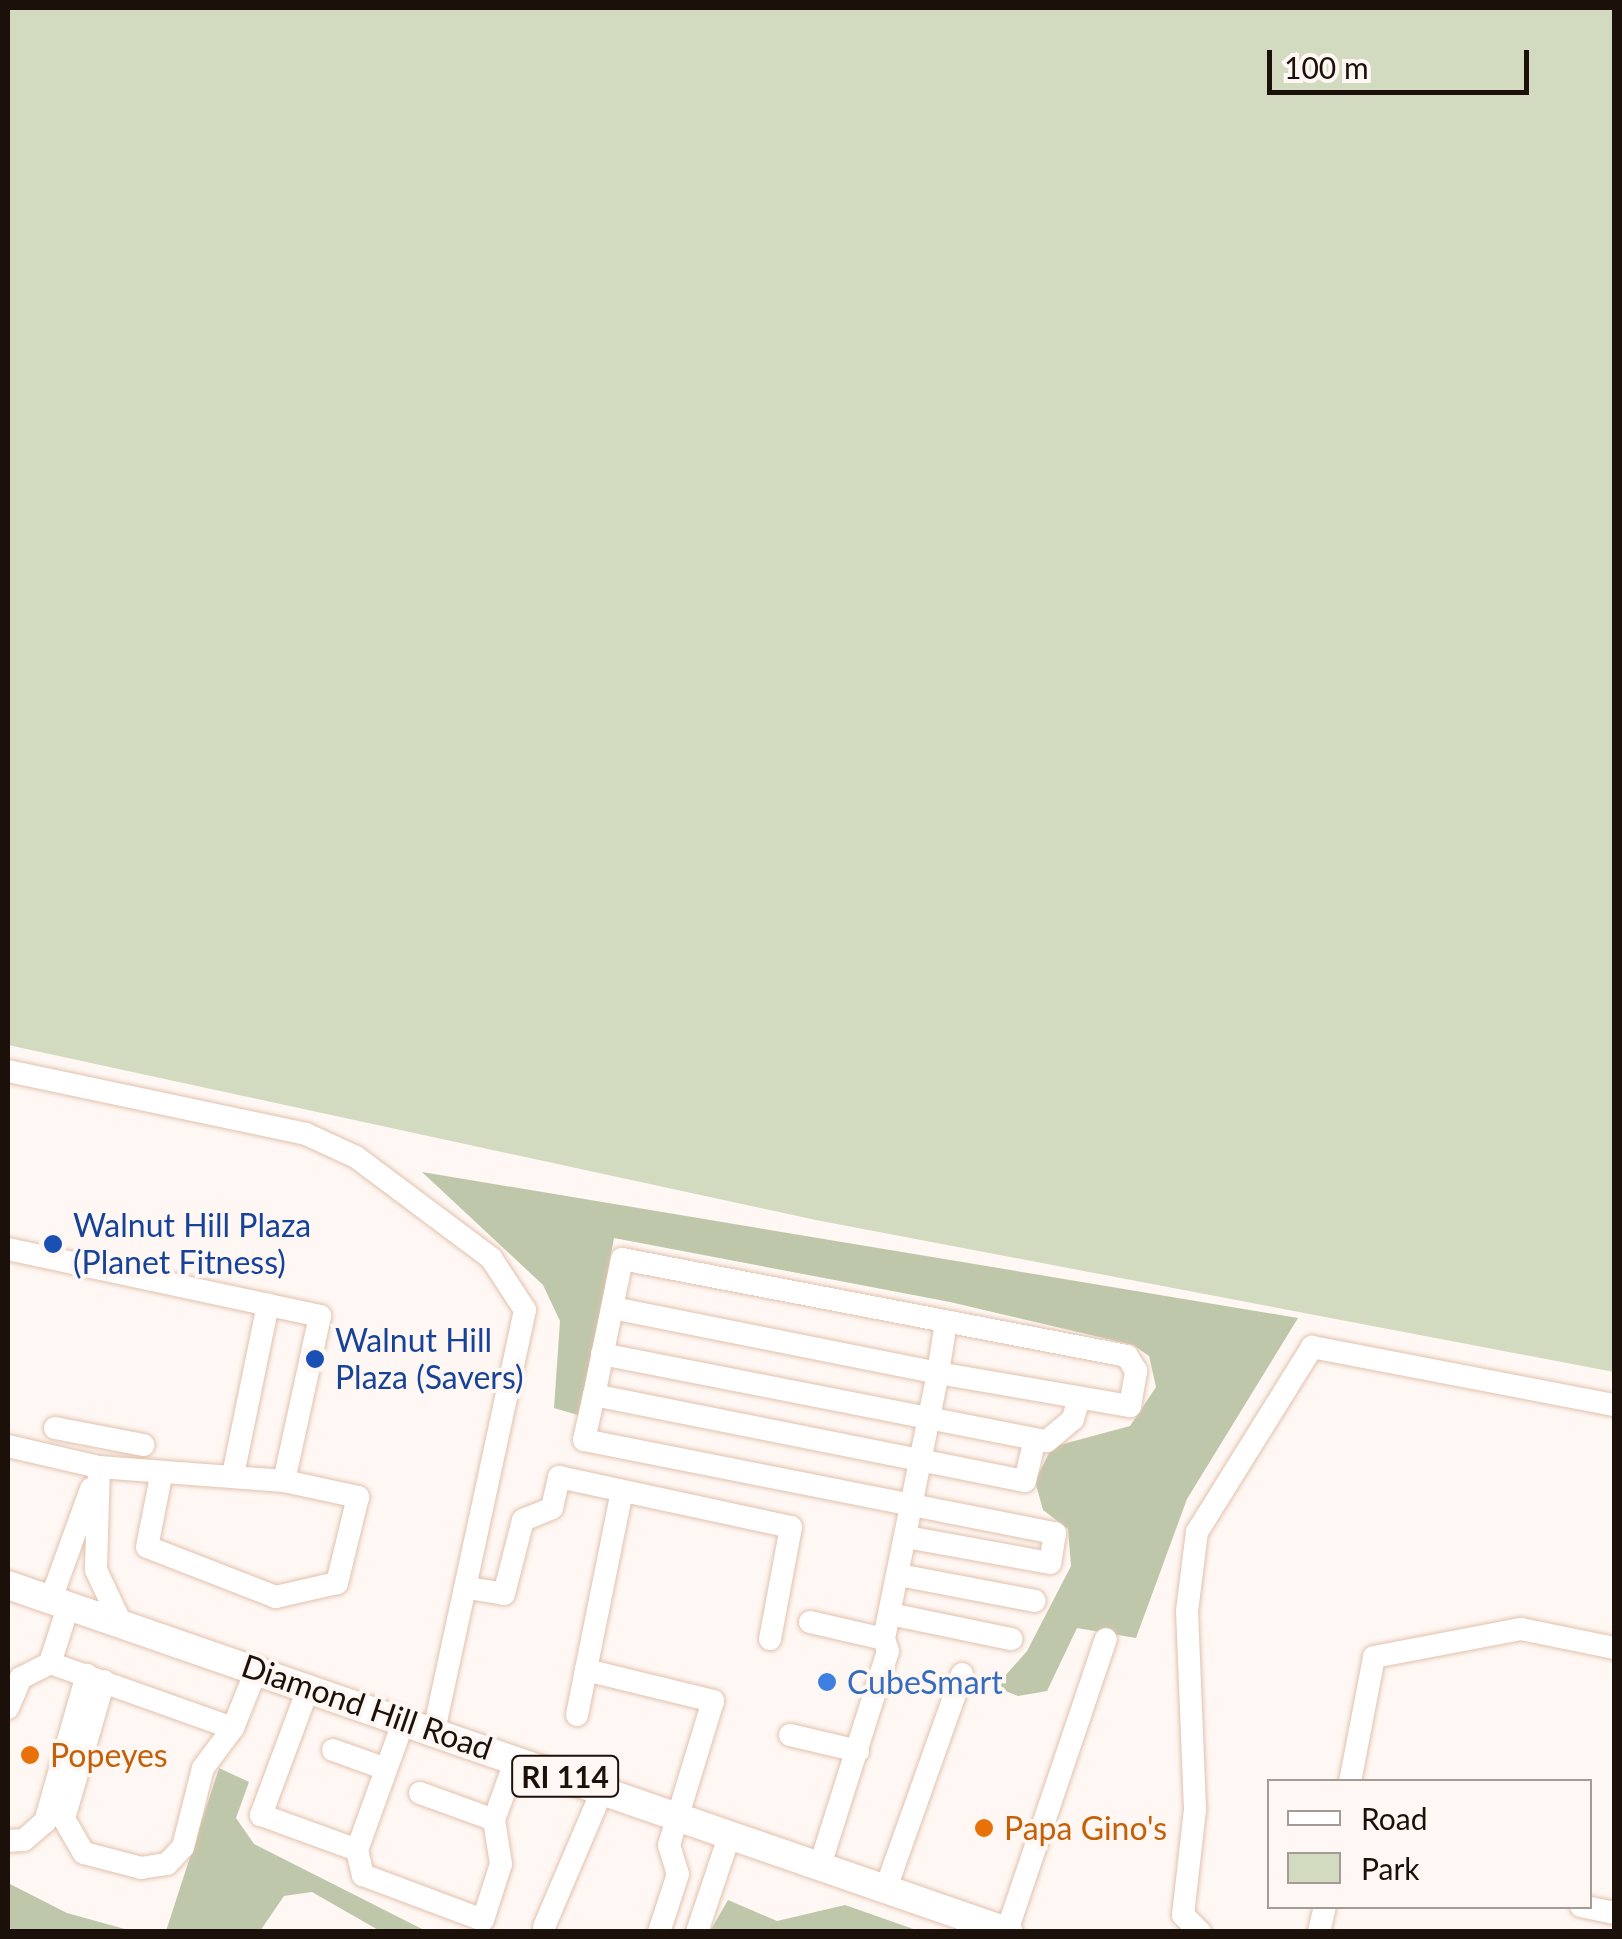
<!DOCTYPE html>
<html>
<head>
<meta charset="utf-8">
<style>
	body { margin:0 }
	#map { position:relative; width:1622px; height:1939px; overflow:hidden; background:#fef7f3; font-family:Lato,sans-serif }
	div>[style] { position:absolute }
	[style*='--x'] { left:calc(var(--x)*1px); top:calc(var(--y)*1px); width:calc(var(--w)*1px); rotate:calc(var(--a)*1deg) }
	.green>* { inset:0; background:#d2dabf }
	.forest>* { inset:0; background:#bfc7aa }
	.roads { filter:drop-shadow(0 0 2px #e2c1ad) drop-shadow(0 0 2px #e2c1ad) }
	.minor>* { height:22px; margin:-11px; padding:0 11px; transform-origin:11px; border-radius:11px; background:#fff }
	.major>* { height:28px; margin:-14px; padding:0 14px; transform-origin:14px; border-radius:14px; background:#fff }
	.dots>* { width:28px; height:28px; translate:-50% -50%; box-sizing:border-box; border:5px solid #fef7f3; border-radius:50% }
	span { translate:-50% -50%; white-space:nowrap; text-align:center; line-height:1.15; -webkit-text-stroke:8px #fef7f3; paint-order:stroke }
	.shield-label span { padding:2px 8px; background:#fef7f3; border:2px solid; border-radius:8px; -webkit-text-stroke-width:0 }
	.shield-label { font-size:30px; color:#1c110a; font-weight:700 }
	.transit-label { font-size:32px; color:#164399 }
	.left { translate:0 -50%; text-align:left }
	.shop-label { font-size:32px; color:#366cbe }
	.street-label { font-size:32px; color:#1c110a }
	.food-label { font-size:32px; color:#c56008 }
	.frame { position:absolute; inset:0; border:10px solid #1c110a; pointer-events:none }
	.legend { position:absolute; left:1267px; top:1779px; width:325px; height:130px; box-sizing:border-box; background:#fef7f3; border:2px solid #a49b96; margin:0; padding:12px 18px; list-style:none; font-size:30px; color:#1c110a }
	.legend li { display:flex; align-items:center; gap:20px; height:50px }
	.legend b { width:50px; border:2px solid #a49b96 }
	.scale { position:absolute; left:1267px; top:50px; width:262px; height:45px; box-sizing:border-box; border:5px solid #1c110a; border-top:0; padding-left:12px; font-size:30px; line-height:35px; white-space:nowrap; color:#1c110a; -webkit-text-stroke:8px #fef7f3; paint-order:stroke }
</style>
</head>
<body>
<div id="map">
	<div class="green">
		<div style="clip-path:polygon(8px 8px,1614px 8px,1614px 1372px,816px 1220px,8px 1045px)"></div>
	</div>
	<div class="forest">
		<div style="clip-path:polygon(422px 1172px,1298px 1318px,1187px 1499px,1136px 1638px,1077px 1628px,1047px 1691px,1018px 1696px,995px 1687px,1027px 1651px,1071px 1566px,1068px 1529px,1043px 1510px,1035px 1481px,1052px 1447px,1130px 1426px,1156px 1387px,1149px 1356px,1133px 1345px,950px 1302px,614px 1238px,581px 1416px,554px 1408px,560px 1321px,543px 1285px)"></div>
		<div style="clip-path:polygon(219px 1768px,249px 1782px,236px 1818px,254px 1844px,426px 1931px,380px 1931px,312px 1892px,284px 1896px,260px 1931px,166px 1931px)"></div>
		<div style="clip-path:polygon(8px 1883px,67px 1913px,132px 1931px,8px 1931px)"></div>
		<div style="clip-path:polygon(728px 1900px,777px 1921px,845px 1905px,919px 1931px,710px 1931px)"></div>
	</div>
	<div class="roads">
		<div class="minor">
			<div style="--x:8;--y:1071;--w:305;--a:11.9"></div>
			<div style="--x:306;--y:1134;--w:55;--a:24.7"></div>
			<div style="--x:356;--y:1157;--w:169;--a:36.8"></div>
			<div style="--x:491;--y:1258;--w:62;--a:56.8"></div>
			<div style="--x:525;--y:1310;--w:430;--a:102.2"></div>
			<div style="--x:8;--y:1249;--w:319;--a:12.1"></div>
			<div style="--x:320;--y:1316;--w:169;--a:102.3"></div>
			<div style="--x:613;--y:1308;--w:331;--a:11.3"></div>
			<div style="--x:938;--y:1373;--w:271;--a:101.5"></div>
			<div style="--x:946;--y:1322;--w:52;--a:98.9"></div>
			<div style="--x:938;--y:1373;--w:195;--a:9.8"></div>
			<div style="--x:1130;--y:1406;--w:36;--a:-80"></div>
			<div style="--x:1136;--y:1371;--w:17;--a:-121"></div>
			<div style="--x:1127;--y:1356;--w:514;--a:-169.13"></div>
			<div style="--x:622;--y:1259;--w:139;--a:101.6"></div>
			<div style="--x:594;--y:1395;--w:439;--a:11.3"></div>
			<div style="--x:1025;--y:1481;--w:43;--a:-76.6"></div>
			<div style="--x:602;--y:1354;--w:453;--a:11.1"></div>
			<div style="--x:1047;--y:1441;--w:34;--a:-40"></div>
			<div style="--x:1073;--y:1419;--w:22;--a:-74"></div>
			<div style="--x:594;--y:1395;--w:46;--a:102.5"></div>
			<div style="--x:584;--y:1440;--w:480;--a:11.2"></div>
			<div style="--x:1055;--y:1533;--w:30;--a:99"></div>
			<div style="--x:1050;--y:1563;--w:145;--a:-169.7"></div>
			<div style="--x:55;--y:1428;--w:90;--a:10.9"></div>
			<div style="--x:8;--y:1446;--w:93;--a:13"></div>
			<div style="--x:99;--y:1467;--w:186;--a:4.3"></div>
			<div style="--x:284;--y:1481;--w:76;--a:12.2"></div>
			<div style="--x:358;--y:1497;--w:89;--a:103.7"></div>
			<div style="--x:337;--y:1583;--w:63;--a:167.1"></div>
			<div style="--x:276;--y:1597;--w:138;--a:-158.8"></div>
			<div style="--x:147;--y:1547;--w:72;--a:-78.8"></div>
			<div style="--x:99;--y:1467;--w:103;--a:91.7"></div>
			<div style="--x:96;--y:1570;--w:56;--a:64.8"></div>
			<div style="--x:233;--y:1475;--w:174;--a:-78.4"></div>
			<div style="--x:622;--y:1491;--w:183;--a:101.4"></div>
			<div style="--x:586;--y:1670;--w:131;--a:13.7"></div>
			<div style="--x:713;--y:1701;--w:151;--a:107"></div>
			<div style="--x:669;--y:1845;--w:30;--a:73"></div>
			<div style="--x:678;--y:1874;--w:61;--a:108.1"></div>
			<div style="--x:899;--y:1575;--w:138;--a:10.8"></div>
			<div style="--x:468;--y:1588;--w:36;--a:9"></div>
			<div style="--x:504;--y:1594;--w:76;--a:-75.6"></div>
			<div style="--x:523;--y:1520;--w:31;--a:-22"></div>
			<div style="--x:552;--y:1508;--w:32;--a:-77"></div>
			<div style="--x:559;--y:1477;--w:237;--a:12.2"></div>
			<div style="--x:791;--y:1527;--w:114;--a:100.6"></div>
			<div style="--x:51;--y:1599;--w:117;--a:-70"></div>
			<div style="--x:890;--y:1614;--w:124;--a:11.7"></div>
			<div style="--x:810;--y:1622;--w:76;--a:12.9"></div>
			<div style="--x:884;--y:1639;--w:13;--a:72"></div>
			<div style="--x:888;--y:1651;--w:225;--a:107.6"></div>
			<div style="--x:50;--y:1663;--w:62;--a:-72.1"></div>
			<div style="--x:104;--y:1681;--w:144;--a:106.2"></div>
			<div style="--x:64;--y:1819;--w:39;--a:60"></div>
			<div style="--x:84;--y:1853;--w:59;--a:14.7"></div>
			<div style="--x:141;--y:1868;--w:26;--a:-9"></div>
			<div style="--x:167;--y:1864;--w:23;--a:-47"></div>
			<div style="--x:183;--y:1847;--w:81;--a:-75.8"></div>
			<div style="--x:203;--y:1768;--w:50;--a:-53.1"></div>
			<div style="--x:309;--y:1686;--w:138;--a:110.4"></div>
			<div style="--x:261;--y:1815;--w:102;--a:20"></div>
			<div style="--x:357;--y:1850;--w:138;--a:-70.1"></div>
			<div style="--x:8;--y:1708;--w:33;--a:-67"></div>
			<div style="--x:21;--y:1678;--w:33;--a:-27"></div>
			<div style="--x:50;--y:1663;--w:194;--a:19.6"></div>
			<div style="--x:233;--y:1728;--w:65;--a:-68.2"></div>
			<div style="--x:577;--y:1715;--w:46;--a:-78.7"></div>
			<div style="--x:790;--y:1735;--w:70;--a:13.2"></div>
			<div style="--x:333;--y:1750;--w:56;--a:19.7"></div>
			<div style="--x:1350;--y:1782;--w:127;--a:-79.1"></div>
			<div style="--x:1374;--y:1657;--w:150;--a:-10.8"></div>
			<div style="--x:1521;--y:1629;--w:95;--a:11.5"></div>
			<div style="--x:420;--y:1793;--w:79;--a:20"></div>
			<div style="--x:494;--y:1820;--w:65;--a:-70.2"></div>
			<div style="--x:8;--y:1841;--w:16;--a:-4"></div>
			<div style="--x:24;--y:1840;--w:28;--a:-41"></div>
			<div style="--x:45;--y:1822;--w:153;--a:-74.1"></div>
			<div style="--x:357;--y:1850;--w:26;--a:77"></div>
			<div style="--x:363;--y:1875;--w:128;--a:20.6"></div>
			<div style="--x:483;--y:1920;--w:59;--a:-72.2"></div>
			<div style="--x:501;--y:1864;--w:45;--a:-99"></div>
			<div style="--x:886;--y:1888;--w:227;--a:-70.4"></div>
			<div style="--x:1581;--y:1906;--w:34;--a:12"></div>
			<div style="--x:544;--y:1927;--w:150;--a:-66.9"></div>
			<div style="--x:1007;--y:1931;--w:308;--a:-71.3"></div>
			<div style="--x:697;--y:1932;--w:103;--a:-71.4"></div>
			<div style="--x:1200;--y:1932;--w:24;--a:-135"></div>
			<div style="--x:1183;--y:1915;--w:107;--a:-83.5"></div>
			<div style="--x:1195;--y:1809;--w:198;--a:-92.3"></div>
			<div style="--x:1187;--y:1611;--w:80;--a:-82.8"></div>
			<div style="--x:1197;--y:1532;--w:218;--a:-58.1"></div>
			<div style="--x:1312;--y:1347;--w:308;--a:10.9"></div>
			<div style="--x:1319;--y:1932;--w:27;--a:-77"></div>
		</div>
		<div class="major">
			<div style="--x:8;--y:1585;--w:1059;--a:19.12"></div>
		</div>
	</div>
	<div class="dots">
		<div style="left:53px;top:1244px;background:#1a4fb4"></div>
		<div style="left:315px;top:1359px;background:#1a4fb4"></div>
		<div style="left:827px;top:1682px;background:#3f7fe0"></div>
		<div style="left:30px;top:1755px;background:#e8710a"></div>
		<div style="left:984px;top:1828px;background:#e8710a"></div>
	</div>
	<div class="shield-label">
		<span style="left:565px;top:1776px">RI 114</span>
	</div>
	<div class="transit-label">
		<span class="left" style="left:73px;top:1244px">Walnut Hill Plaza<br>(Planet Fitness)</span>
		<span class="left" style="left:335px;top:1359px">Walnut Hill<br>Plaza (Savers)</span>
	</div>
	<div class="shop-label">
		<span class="left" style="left:847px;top:1682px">CubeSmart</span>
	</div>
	<div class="street-label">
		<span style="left:367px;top:1707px;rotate:19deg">Diamond Hill Road</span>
	</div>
	<div class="food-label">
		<span class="left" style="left:50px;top:1755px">Popeyes</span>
		<span class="left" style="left:1004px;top:1828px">Papa Gino's</span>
	</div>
	<div class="frame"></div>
	<ul class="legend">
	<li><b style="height:12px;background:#fff"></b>Road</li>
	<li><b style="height:28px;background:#d2dabf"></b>Park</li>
	</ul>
	<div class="scale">100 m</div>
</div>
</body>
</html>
